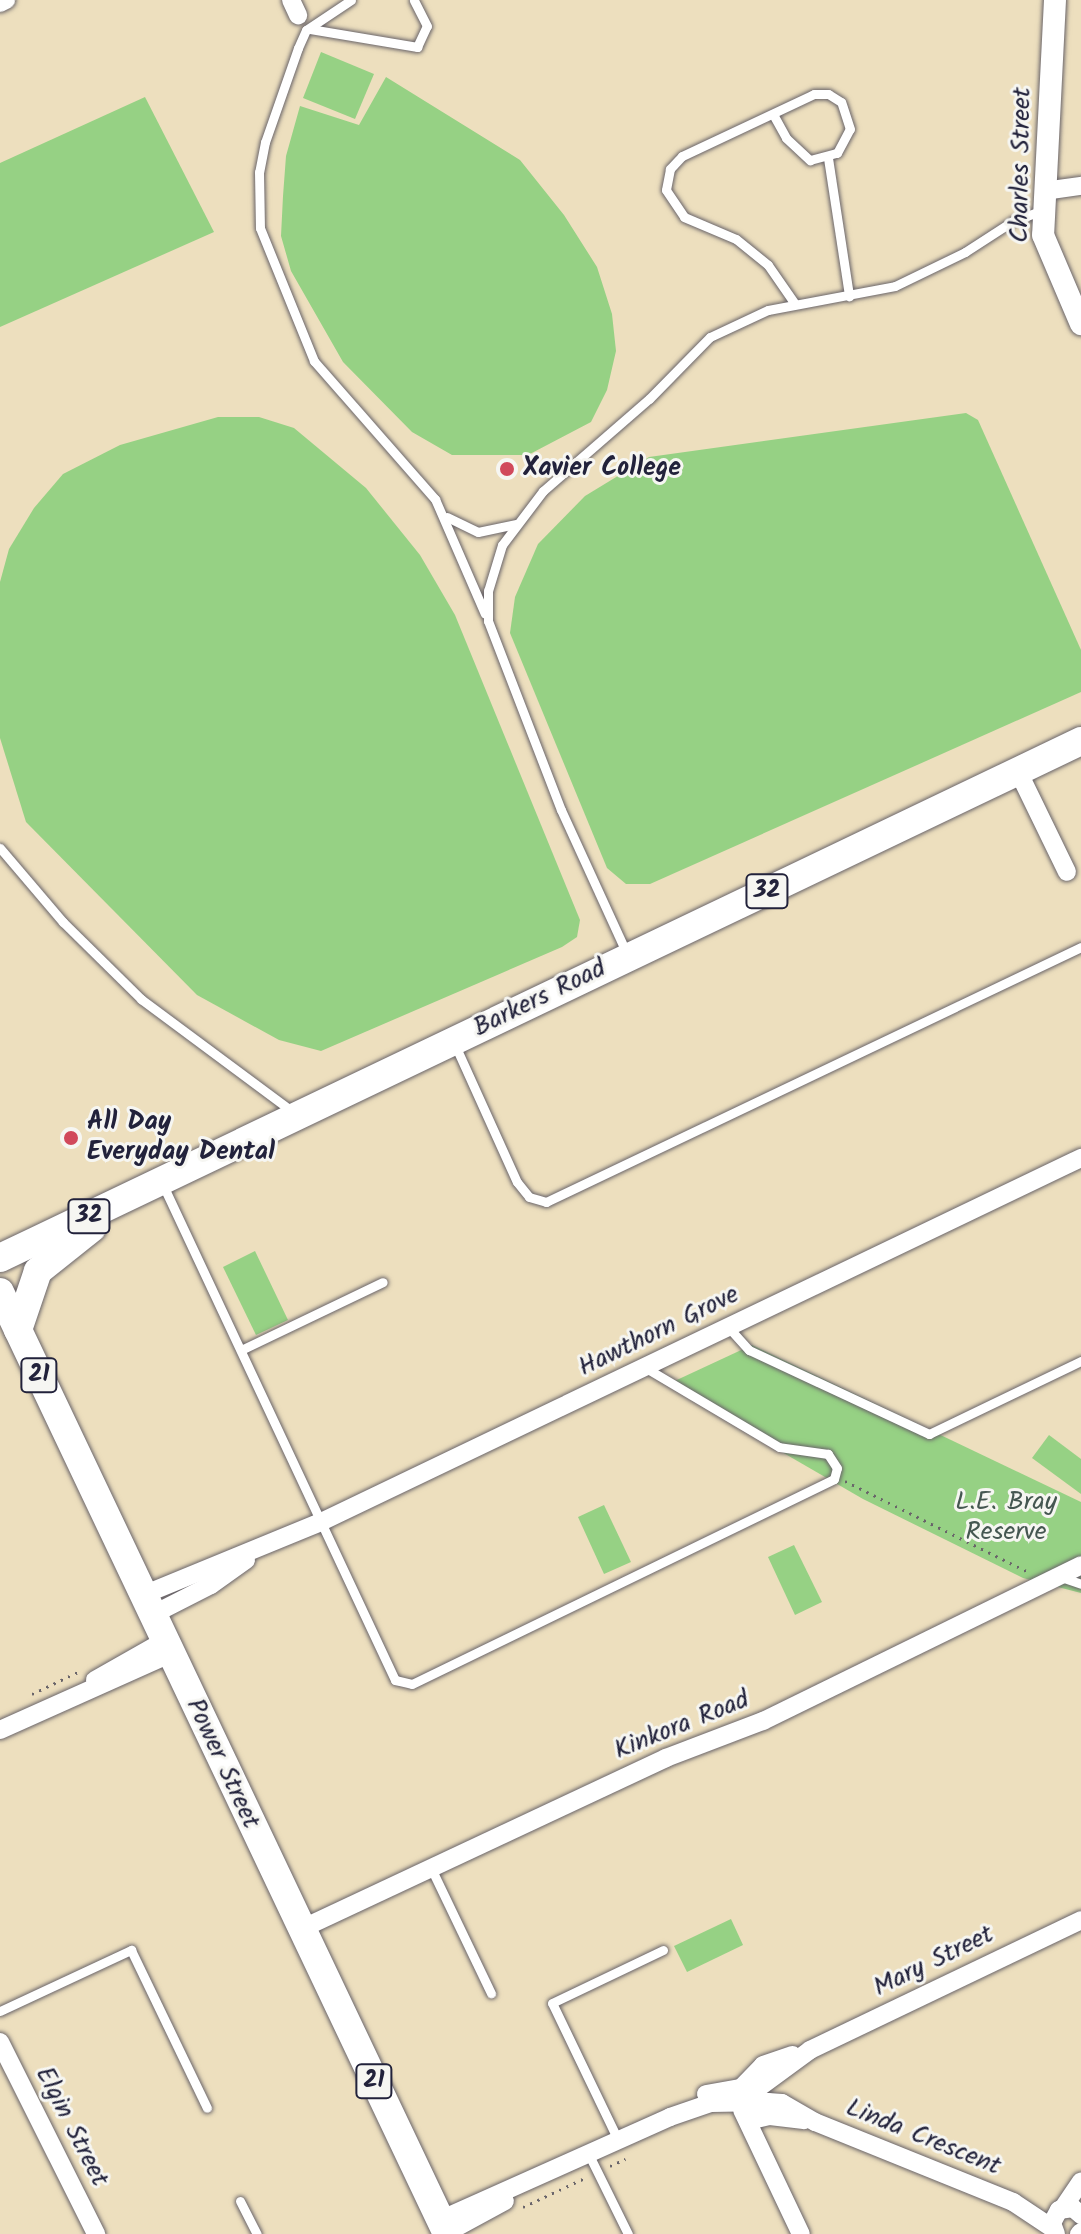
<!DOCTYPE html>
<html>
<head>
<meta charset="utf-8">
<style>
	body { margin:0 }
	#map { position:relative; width:1081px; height:2234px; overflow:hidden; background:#eddfbe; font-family:Kalam,sans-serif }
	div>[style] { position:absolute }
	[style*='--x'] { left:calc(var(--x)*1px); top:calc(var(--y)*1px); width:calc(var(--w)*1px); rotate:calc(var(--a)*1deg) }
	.green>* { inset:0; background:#96d184 }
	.path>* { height:3px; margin-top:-1.5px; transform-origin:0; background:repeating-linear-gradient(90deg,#696469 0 2px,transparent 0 8px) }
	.roads { filter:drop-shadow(0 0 2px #696469) drop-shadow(0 0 2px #696469) }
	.service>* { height:9px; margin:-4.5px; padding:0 4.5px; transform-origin:4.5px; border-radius:4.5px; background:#fff }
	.minor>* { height:18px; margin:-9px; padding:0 9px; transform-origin:9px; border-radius:9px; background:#fff }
	.tertiary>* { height:22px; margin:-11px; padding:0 11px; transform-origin:11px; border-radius:11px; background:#fff }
	.primary>* { height:28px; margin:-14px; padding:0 14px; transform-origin:14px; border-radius:14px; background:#fff }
	.dots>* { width:22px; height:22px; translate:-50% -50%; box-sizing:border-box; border:4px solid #f6f6f2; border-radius:50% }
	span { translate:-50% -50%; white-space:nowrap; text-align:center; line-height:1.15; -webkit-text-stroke:6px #f6f6f2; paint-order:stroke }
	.shield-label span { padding:2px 6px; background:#f6f6f2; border:2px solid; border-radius:6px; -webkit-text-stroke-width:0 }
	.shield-label { font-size:24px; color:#22223b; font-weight:700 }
	.street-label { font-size:26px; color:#22223b }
	.poi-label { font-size:26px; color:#22223b; font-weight:700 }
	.left { translate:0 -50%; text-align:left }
	.park-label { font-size:26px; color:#455751 }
</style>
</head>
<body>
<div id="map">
	<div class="green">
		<div style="clip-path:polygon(321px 52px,374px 74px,355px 119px,303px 98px)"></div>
		<div style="clip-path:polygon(386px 77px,520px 160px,564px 215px,597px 267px,612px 314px,616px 351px,607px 390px,591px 422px,528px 455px,452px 455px,412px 432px,343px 362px,291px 271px,281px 236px,283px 196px,286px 156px,300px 106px,359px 125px)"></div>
		<div style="clip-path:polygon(145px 97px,214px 232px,0 327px,0 163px)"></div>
		<div style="clip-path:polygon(966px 413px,978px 420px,1081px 650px,1081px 692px,650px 884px,626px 884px,607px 868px,510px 633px,515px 597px,538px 544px,585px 496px,649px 457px)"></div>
		<div style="clip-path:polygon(218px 417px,259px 417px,294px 428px,366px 488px,420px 555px,455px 615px,580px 920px,577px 937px,562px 947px,321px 1051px,279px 1040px,197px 995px,26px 822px,0 738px,0 582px,9px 549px,34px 508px,63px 474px,120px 445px)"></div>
		<div style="clip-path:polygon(255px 1251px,288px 1320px,256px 1335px,223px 1267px)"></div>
		<div style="clip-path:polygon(752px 1345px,1081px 1502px,1081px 1593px,1023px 1578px,863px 1499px,666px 1385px)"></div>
		<div style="clip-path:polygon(1049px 1435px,1081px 1459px,1081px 1494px,1032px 1458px)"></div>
		<div style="clip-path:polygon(604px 1505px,631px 1562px,604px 1574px,578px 1517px)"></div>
		<div style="clip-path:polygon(794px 1545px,822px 1602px,795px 1615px,768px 1557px)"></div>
		<div style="clip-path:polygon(731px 1919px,743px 1945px,687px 1972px,674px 1946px)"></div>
	</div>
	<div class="path">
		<div style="--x:845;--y:1481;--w:204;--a:26.4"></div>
		<div style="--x:32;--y:1694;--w:53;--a:-25.6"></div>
		<div style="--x:610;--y:2166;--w:17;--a:-25"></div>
		<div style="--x:523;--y:2207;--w:68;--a:-25.1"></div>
	</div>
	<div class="roads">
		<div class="service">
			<div style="--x:351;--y:0;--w:54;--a:146.3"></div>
			<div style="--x:306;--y:30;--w:20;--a:114"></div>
			<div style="--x:298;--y:48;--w:100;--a:109.3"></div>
			<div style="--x:265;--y:142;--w:31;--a:101"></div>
			<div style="--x:259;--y:172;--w:56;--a:89"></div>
			<div style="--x:260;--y:228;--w:144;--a:67.9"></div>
			<div style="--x:314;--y:361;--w:184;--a:48.8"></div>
			<div style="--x:435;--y:499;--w:125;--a:66.5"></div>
			<div style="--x:310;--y:29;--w:109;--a:9.5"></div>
			<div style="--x:417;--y:47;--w:23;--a:-65"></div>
			<div style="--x:427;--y:26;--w:29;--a:-117"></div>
			<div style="--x:774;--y:116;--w:25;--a:61"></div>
			<div style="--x:786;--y:138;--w:33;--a:43"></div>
			<div style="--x:810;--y:160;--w:28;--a:-15"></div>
			<div style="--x:837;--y:153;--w:27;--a:-62"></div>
			<div style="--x:850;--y:129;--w:28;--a:-108"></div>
			<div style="--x:841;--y:102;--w:15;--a:-148"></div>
			<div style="--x:828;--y:94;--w:14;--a:180"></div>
			<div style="--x:814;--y:94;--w:146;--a:154.8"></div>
			<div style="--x:682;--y:156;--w:18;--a:133"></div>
			<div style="--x:670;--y:169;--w:21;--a:101"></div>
			<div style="--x:666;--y:190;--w:32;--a:56"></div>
			<div style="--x:684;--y:217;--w:56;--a:22.9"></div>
			<div style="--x:736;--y:239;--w:41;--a:39.1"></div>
			<div style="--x:768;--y:265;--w:47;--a:55.3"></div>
			<div style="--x:828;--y:158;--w:140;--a:81.3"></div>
			<div style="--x:447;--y:517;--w:34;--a:26"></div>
			<div style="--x:478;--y:532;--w:38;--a:-12"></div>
			<div style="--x:0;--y:848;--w:97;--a:49.6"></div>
			<div style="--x:63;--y:922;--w:110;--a:44.6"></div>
			<div style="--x:141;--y:999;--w:188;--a:36.6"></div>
			<div style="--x:627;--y:954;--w:158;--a:-114.6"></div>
			<div style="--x:561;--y:810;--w:203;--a:-111.1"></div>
			<div style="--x:488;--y:621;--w:30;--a:-90"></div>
			<div style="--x:488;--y:591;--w:48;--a:-73.1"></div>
			<div style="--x:502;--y:545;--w:68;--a:-52.8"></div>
			<div style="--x:543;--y:491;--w:140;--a:-41"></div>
			<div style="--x:649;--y:399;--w:87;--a:-45.5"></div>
			<div style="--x:710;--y:337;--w:64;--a:-25"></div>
			<div style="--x:768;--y:310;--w:129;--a:-10.7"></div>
			<div style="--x:895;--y:286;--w:78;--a:-25.9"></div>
			<div style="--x:965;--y:252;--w:57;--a:-32.9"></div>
			<div style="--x:1013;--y:221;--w:32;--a:-20"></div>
			<div style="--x:455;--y:1045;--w:150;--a:65.7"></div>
			<div style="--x:517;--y:1182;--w:19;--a:51"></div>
			<div style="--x:529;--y:1197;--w:18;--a:16"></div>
			<div style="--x:546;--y:1202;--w:593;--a:-25.48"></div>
			<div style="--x:162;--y:1183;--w:549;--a:64.88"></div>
			<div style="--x:395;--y:1680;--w:17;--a:13"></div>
			<div style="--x:412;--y:1684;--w:469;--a:-25.9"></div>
			<div style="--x:834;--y:1479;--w:11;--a:-75"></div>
			<div style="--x:837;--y:1468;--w:17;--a:-123"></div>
			<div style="--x:828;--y:1454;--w:49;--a:-171.9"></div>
			<div style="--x:779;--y:1447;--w:155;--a:-149.3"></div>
			<div style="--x:729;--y:1328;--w:30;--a:48"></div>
			<div style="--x:749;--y:1350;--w:199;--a:25"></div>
			<div style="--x:929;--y:1434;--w:169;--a:-25.7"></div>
			<div style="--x:241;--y:1350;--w:157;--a:-25.6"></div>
			<div style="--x:1061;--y:1577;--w:21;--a:19"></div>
			<div style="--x:431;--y:1868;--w:139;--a:64.4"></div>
			<div style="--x:0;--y:2011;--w:145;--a:-25"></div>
			<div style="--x:131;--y:1950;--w:175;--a:64.3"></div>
			<div style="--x:619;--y:2142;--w:154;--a:-115.7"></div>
			<div style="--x:552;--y:2003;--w:123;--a:-25.5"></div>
			<div style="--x:589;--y:2155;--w:88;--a:63.7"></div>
			<div style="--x:240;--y:2201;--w:37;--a:63"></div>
		</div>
		<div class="minor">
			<div style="--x:291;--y:0;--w:17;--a:65"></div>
			<div style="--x:0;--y:3;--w:7;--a:-27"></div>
			<div style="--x:1044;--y:191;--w:37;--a:-8"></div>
			<div style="--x:1018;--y:771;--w:112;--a:64.1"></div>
			<div style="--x:143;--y:1595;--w:192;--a:-22.3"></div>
			<div style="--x:321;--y:1522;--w:843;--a:-25.59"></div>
			<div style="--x:152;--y:1615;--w:66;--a:-27"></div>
			<div style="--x:211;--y:1585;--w:43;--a:-35.5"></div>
			<div style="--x:95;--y:1680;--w:79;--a:-29.5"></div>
			<div style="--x:0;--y:1730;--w:186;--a:-24.1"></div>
			<div style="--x:301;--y:1929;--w:403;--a:-25.1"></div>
			<div style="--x:666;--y:1758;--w:104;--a:-20.9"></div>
			<div style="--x:763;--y:1721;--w:354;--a:-26.1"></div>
			<div style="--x:0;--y:2042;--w:215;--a:63.4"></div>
			<div style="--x:742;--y:2087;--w:30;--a:-46"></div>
			<div style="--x:763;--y:2065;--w:31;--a:-19"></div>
			<div style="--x:706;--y:2094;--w:57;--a:-10.1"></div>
			<div style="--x:742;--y:2110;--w:137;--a:64.6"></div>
			<div style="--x:748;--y:2121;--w:33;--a:-74"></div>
			<div style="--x:757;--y:2089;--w:66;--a:-36.3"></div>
			<div style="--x:810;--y:2050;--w:301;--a:-25.6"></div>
			<div style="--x:748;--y:2121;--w:23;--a:-13"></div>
			<div style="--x:770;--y:2116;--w:34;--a:7"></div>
			<div style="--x:1063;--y:2208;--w:32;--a:-56"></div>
			<div style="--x:440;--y:2220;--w:252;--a:-24.1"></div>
			<div style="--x:670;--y:2117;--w:43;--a:-18.9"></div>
			<div style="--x:711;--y:2103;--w:57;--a:-1"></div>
			<div style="--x:768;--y:2102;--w:14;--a:4"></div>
			<div style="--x:782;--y:2103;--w:38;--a:30"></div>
			<div style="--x:815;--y:2122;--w:214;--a:22"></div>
			<div style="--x:1013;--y:2202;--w:47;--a:33.7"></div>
			<div style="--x:446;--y:2233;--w:67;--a:-28.5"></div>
			<div style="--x:1056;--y:2234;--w:12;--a:-110"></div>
			<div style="--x:1052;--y:2223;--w:15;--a:-62"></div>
			<div style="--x:1059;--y:2210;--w:14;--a:-8"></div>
			<div style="--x:1073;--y:2208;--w:11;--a:41"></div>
			<div style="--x:1079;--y:2234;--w:3;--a:-45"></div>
		</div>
		<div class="tertiary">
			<div style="--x:1055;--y:0;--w:235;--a:92.9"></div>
			<div style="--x:1043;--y:235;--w:97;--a:66.9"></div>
		</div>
		<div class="primary">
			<div style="--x:0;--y:1258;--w:1198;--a:-25.56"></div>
			<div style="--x:0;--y:1292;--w:1043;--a:64.61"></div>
			<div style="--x:18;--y:1330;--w:62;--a:-71.3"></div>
			<div style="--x:38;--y:1271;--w:69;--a:-38.5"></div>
		</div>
	</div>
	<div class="dots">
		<div style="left:507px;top:469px;background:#d1495b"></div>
		<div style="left:71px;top:1138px;background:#d1495b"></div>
	</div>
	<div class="shield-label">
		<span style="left:767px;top:891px">32</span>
		<span style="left:89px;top:1216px">32</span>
		<span style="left:39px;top:1375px">21</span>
		<span style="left:374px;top:2081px">21</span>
	</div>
	<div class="street-label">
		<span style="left:1022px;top:165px;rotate:-89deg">Charles Street</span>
		<span style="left:540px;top:999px;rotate:-26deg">Barkers Road</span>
		<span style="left:659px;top:1332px;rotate:-26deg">Hawthorn Grove</span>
		<span style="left:682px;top:1726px;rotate:-22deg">Kinkora Road</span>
		<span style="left:222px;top:1764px;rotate:65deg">Power Street</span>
		<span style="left:934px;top:1962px;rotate:-26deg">Mary Street</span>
		<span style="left:71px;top:2127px;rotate:63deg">Elgin Street</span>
		<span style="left:923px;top:2138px;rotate:22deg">Linda Crescent</span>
	</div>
	<div class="poi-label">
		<span class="left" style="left:523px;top:469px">Xavier College</span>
		<span class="left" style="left:87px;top:1138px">All Day<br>Everyday Dental</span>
	</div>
	<div class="park-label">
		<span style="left:1006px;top:1518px">L.E. Bray<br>Reserve</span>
	</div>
</div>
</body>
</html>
